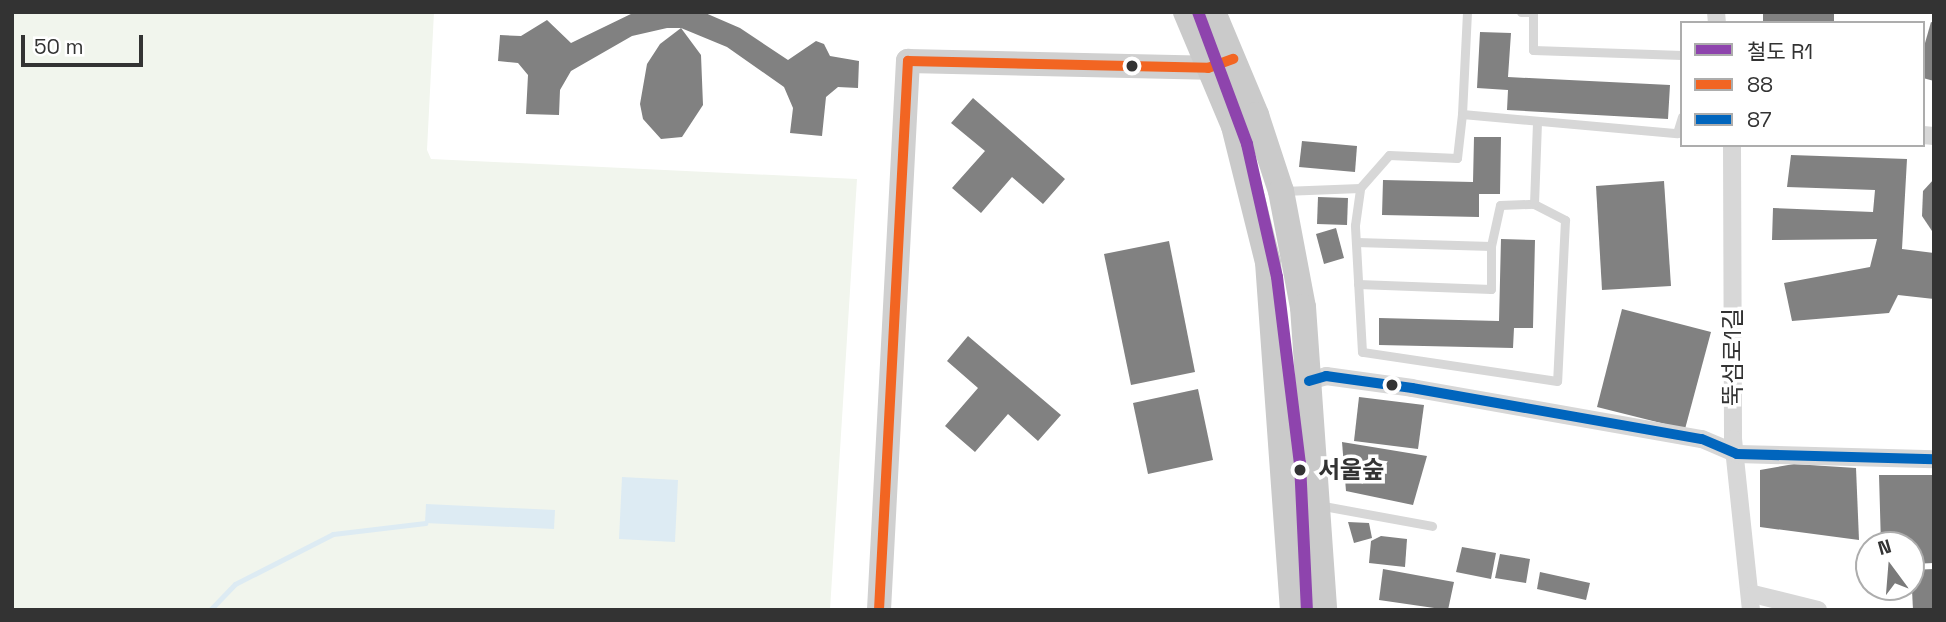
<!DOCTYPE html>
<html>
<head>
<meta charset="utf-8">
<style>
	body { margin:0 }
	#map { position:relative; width:1946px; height:622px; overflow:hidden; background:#fff; font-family:"Space Grotesk","Noto Sans KR",sans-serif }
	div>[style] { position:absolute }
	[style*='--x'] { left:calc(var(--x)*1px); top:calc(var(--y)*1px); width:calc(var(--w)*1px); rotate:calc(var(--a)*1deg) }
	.green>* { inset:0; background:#f1f5ed }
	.water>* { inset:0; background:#ddebf3 }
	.stream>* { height:5px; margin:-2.5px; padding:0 2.5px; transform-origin:2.5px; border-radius:2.5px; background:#ddebf3 }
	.building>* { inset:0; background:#818181 }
	.lane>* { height:9px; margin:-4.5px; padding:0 4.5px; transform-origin:4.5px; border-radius:4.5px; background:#d7d7d7 }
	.street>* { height:18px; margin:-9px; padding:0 9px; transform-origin:9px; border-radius:9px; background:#d7d7d7 }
	.secondary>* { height:24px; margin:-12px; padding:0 12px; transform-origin:12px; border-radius:12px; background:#d0d0d0 }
	.primary>* { height:26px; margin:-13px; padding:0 13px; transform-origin:13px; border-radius:13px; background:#cacaca }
	.bus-1>* { height:10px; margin:-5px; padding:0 5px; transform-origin:5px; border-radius:5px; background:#f26522 }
	.bus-2>* { height:10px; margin:-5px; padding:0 5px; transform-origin:5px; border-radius:5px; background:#0065bd }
	.rail-1>* { height:12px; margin:-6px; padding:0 6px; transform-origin:6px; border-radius:6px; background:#8e44ad }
	.dots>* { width:19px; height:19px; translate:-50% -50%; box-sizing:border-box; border:4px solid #fff; border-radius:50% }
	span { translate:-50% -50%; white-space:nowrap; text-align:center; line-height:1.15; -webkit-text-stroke:7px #fff; paint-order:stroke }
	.street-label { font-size:24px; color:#333 }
	.stop-label { font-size:24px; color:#333; font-weight:700 }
	.left { translate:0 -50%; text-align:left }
	.frame { position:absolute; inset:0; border:14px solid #333; pointer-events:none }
	.legend { position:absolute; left:1680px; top:21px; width:245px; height:126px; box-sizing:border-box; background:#fff; border:2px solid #adadad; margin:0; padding:9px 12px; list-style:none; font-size:21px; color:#333 }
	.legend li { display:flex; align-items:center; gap:14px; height:35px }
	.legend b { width:35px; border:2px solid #adadad }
	.north { position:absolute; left:1855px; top:531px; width:70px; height:70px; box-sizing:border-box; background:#fff; border:2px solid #adadad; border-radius:50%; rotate:344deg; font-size:19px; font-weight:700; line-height:28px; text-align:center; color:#333 }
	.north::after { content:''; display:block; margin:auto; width:24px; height:32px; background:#7a7a7a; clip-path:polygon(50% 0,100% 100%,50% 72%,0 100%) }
	.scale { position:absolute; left:21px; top:35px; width:122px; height:32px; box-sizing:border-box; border:4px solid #333; border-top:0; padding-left:9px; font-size:21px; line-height:24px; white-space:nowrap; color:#333; -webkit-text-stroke:5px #fff; paint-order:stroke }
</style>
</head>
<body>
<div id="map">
	<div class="green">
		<div style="clip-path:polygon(12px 12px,434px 12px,427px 150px,431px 159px,857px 179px,830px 610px,12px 610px)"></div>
	</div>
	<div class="water">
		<div style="clip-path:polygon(622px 477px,678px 480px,675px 542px,619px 539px)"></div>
		<div style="clip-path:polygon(426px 504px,555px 510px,554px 529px,425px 523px)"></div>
	</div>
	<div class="stream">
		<div style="--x:210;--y:610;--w:36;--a:-46"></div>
		<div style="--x:235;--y:584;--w:110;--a:-27"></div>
		<div style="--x:333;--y:534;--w:93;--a:-6.8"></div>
	</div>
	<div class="building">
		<div style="clip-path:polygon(635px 12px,703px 12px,740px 28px,788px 60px,816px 41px,824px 44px,830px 56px,859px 61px,858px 88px,838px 87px,826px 97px,822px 136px,790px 133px,793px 108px,784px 87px,727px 47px,681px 28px,701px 55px,703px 105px,682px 137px,661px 139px,643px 119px,640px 104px,647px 64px,660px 44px,681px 28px,667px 28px,632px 36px,571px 71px,560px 90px,559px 115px,526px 114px,528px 75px,518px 63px,498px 61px,500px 35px,521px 36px,547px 20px,571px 43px)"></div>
		<div style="clip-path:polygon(1763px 12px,1834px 12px,1834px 23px,1763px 23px)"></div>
		<div style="clip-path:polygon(1931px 22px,1934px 23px,1934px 81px,1923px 78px,1923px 50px)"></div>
		<div style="clip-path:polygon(1480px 32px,1511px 33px,1508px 77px,1670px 85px,1668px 119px,1507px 110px,1508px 90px,1477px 88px)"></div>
		<div style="clip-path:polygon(973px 98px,1065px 179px,1043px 204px,1012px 177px,981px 213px,952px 188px,985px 151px,951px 123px)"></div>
		<div style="clip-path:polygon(1474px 137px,1501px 137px,1500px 194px,1479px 194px,1479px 217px,1382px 215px,1383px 180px,1473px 182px)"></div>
		<div style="clip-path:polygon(1302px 141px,1357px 146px,1355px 172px,1299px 167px)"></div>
		<div style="clip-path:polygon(1791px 155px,1907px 159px,1902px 249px,1934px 253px,1934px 299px,1898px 295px,1889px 313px,1792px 321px,1784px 283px,1870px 267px,1877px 239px,1772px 240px,1773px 208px,1873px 212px,1875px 190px,1787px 187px)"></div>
		<div style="clip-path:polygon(1934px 179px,1934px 234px,1922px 216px,1923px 191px)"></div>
		<div style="clip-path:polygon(1664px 181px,1671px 286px,1602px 290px,1596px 186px)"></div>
		<div style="clip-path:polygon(1318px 197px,1348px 198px,1347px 225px,1317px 224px)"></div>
		<div style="clip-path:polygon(1336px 228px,1344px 258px,1324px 264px,1316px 234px)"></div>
		<div style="clip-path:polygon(1501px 239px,1535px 240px,1533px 328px,1514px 328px,1513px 348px,1379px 345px,1379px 318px,1499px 321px)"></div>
		<div style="clip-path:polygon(1169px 241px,1195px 372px,1131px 385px,1104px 254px)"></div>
		<div style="clip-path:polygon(1622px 309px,1711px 332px,1685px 429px,1597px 407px)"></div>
		<div style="clip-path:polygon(968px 336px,1061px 415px,1038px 441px,1008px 414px,975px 452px,945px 426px,978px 388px,947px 361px)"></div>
		<div style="clip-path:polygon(1198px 389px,1213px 460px,1148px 474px,1133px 403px)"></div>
		<div style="clip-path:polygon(1359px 397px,1424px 405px,1418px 449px,1354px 441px)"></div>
		<div style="clip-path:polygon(1342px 442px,1427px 456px,1413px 505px,1346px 491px)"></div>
		<div style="clip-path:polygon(1794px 464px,1856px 468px,1859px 540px,1760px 527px,1760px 470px)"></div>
		<div style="clip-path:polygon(1879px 475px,1934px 475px,1934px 563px,1911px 564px,1911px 545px,1881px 545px)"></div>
		<div style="clip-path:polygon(1348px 522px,1369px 523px,1372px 538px,1354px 543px)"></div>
		<div style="clip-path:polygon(1381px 536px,1407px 539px,1405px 567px,1369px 563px,1371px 541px)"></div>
		<div style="clip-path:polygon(1462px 547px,1496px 553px,1491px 579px,1456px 572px)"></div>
		<div style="clip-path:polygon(1500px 554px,1530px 559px,1526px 583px,1495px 578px)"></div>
		<div style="clip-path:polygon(1383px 569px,1454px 582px,1448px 610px,1379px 600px)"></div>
		<div style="clip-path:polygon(1934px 569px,1934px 610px,1913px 610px,1911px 570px)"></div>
		<div style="clip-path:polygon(1540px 572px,1590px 583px,1586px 600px,1537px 589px)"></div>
	</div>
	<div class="lane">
		<div style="--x:1521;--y:12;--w:12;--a:0"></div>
		<div style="--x:1533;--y:12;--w:38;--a:90"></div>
		<div style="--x:1533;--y:50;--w:149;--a:1.9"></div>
		<div style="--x:1462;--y:114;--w:102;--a:-87.2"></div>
		<div style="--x:1283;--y:191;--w:77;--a:-2.2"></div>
		<div style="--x:1534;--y:204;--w:35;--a:27"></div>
		<div style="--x:1565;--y:220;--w:161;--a:92.8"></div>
		<div style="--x:1557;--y:381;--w:197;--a:-171.5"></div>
		<div style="--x:1362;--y:352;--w:127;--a:-93.2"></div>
		<div style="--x:1355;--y:225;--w:37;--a:-82"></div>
		<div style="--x:1360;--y:188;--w:44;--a:-48.7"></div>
		<div style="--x:1389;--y:155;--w:68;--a:2.5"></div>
		<div style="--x:1457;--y:158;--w:44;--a:-83.5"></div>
		<div style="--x:1462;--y:114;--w:216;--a:5.1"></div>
		<div style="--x:1677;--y:133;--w:17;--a:-73"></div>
		<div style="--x:1356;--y:242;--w:135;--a:1.7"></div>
		<div style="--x:1491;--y:246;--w:42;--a:-77.6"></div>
		<div style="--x:1500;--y:205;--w:34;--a:-2"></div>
		<div style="--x:1534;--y:204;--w:83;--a:-87.9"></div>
		<div style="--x:1358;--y:284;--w:133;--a:2.2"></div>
		<div style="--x:1491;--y:289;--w:43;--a:-90"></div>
		<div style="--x:1318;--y:505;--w:116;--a:10.4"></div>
	</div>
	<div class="street">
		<div style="--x:1716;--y:12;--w:11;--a:85"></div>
		<div style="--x:1923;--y:135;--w:11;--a:5"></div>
		<div style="--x:1732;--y:145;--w:294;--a:89.8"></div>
		<div style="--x:1733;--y:439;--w:172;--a:84"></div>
		<div style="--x:1309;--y:381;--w:18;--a:-16"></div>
		<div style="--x:1326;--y:376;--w:87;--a:7.9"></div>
		<div style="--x:1412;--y:388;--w:294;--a:10"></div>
		<div style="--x:1702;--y:439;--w:38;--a:23"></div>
		<div style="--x:1737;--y:454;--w:197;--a:1.5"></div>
		<div style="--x:1753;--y:594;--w:67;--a:13.8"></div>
	</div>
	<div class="secondary">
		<div style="--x:879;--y:610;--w:550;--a:-86.98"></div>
		<div style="--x:908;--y:61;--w:300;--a:1.3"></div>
		<div style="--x:1208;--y:68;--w:21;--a:-19"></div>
	</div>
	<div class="primary">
		<div style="--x:1186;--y:12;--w:124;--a:67.2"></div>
		<div style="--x:1234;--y:126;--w:140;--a:76"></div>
		<div style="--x:1268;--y:262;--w:349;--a:85.9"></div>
		<div style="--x:1213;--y:12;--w:112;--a:67.3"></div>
		<div style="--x:1256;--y:115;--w:80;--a:71.8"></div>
		<div style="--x:1281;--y:191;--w:118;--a:79.3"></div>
		<div style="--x:1303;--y:307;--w:304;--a:86"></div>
	</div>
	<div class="bus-1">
		<div style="--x:879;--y:610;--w:550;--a:-86.98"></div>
		<div style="--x:908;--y:61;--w:300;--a:1.3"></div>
		<div style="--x:1208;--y:68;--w:27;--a:-20"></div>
	</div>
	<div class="bus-2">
		<div style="--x:1309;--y:381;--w:18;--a:-16"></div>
		<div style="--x:1326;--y:376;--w:87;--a:7.9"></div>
		<div style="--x:1412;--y:388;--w:294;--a:10"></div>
		<div style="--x:1702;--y:439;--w:38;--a:23"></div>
		<div style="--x:1737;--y:454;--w:197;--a:1.5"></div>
	</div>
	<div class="rail-1">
		<div style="--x:1198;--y:12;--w:141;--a:69.6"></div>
		<div style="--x:1247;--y:144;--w:136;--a:77.3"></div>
		<div style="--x:1277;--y:277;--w:187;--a:83"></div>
		<div style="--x:1300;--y:463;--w:147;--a:87.3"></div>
	</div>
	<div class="dots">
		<div style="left:1132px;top:66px;background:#333"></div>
		<div style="left:1392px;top:385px;background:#333"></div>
		<div style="left:1300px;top:470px;background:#333"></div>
	</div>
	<div class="street-label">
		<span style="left:1733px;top:357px;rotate:-90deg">뚝섬로1길</span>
	</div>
	<div class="stop-label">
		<span class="left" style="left:1318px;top:470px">서울숲</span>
	</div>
	<div class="frame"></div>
	<ul class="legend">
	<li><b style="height:9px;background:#8e44ad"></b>철도 R1</li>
	<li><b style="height:9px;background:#f26522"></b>88</li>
	<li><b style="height:9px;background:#0065bd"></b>87</li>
	</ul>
	<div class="north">N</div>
	<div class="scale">50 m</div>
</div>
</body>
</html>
